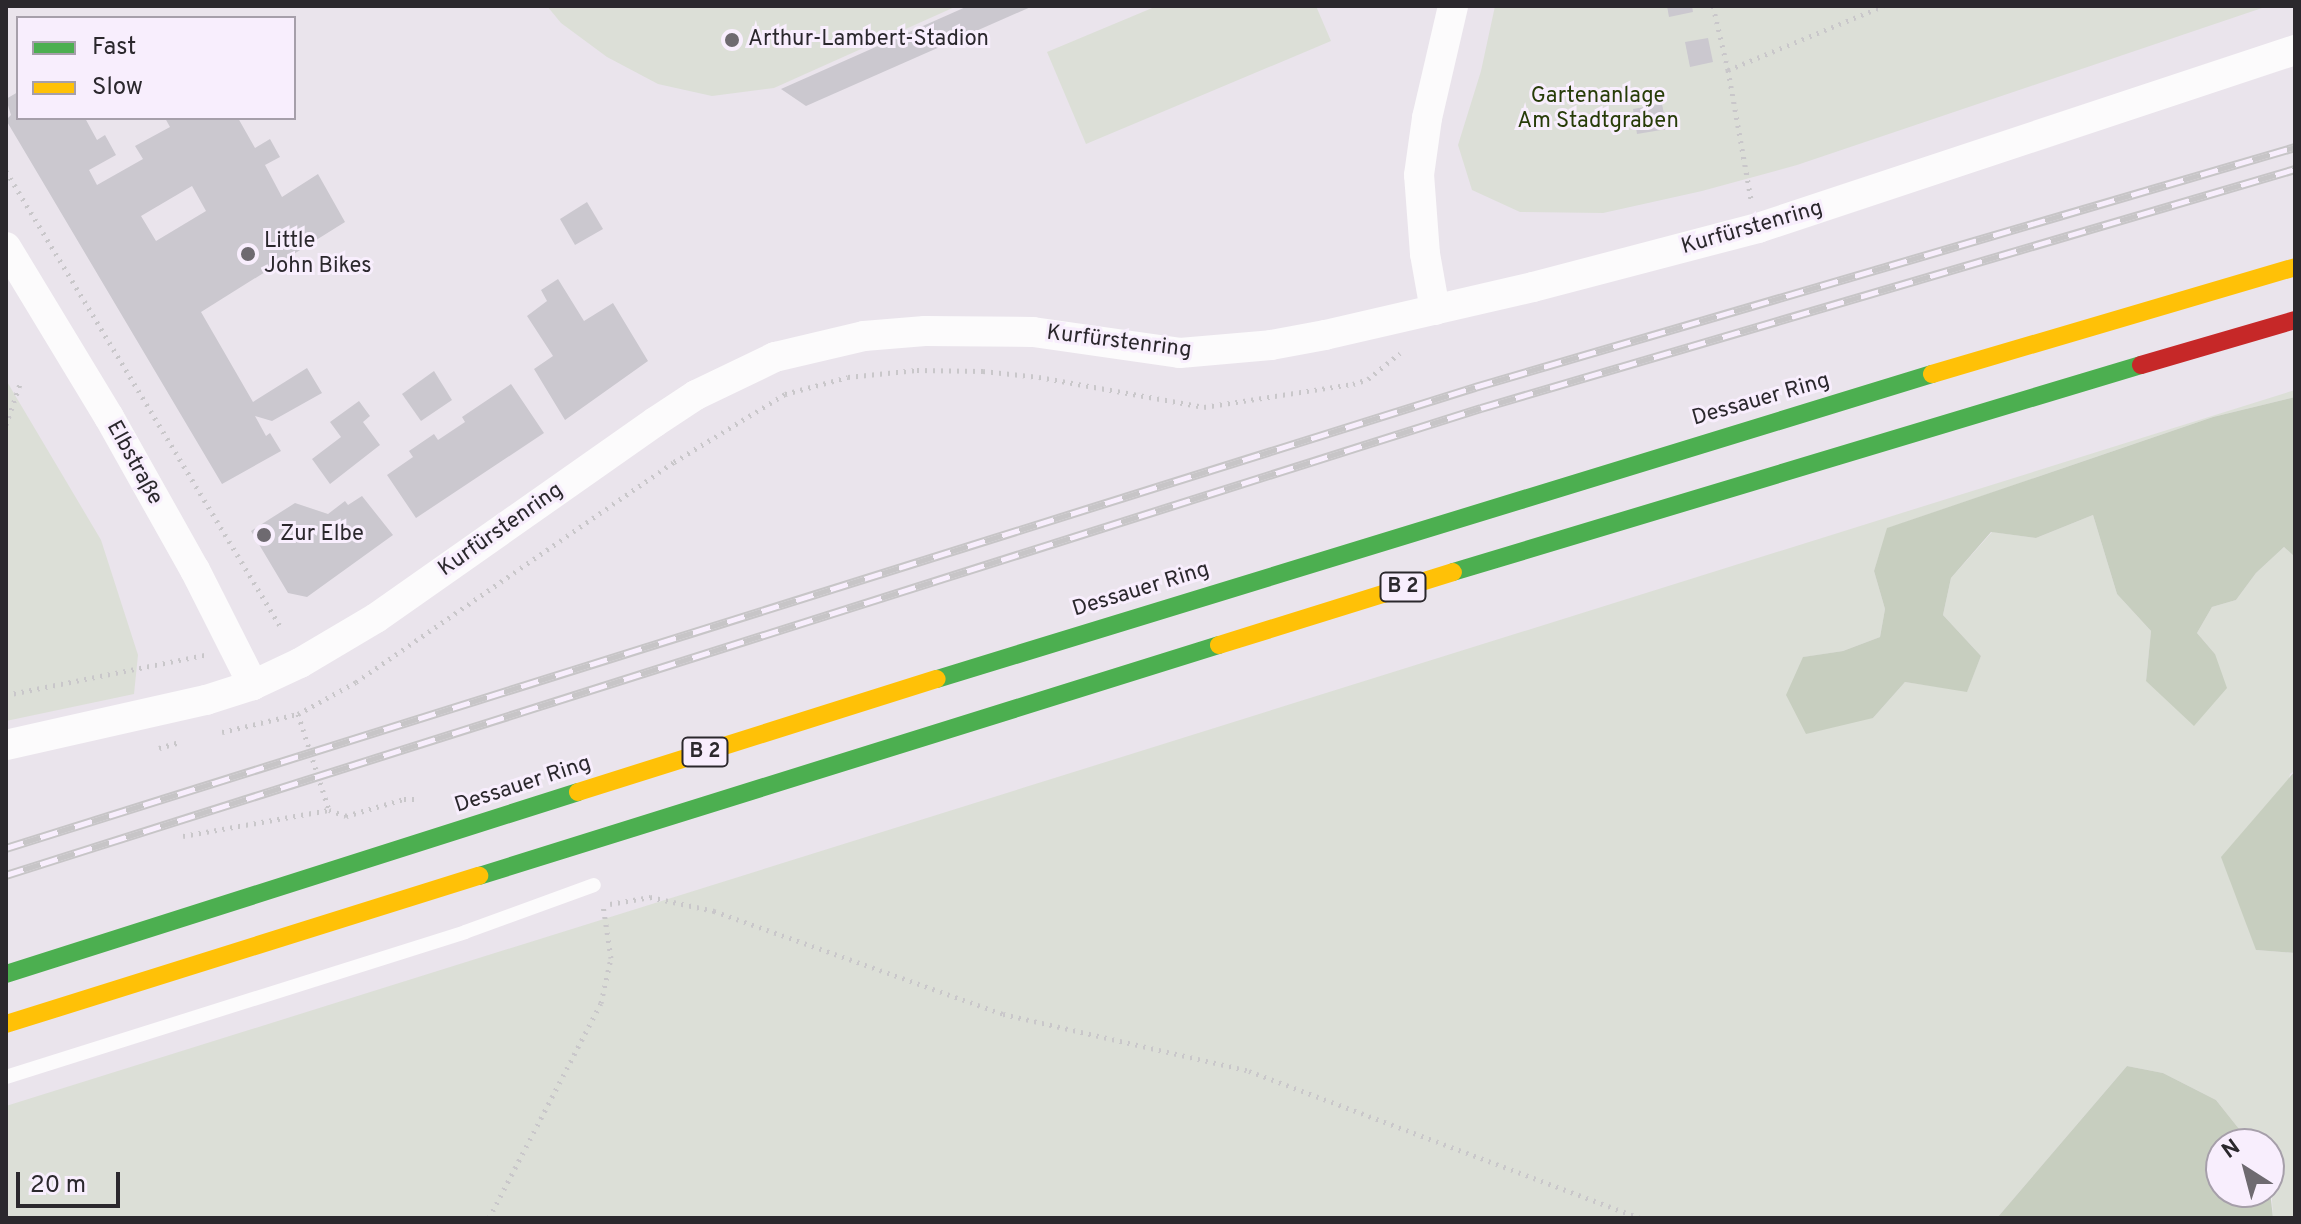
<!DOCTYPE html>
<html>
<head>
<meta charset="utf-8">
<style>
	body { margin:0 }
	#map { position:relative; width:2301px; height:1224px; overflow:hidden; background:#eae4ec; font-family:Overpass,sans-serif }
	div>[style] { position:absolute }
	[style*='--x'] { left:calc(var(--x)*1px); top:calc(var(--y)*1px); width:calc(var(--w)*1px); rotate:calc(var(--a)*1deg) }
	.green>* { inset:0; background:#dcdfd7 }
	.forest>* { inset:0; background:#c7cebf }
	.building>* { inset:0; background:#cbc8cf }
	.path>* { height:5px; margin-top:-2.5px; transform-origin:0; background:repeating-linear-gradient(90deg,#c9c7ca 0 2px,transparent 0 8px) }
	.lane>* { height:14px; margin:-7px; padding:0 7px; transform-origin:7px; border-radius:7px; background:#fcfbfc }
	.street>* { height:30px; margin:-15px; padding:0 15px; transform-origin:15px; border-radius:15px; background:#fcfbfc }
	.fast>* { height:18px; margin:-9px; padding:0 9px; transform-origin:9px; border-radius:9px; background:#4caf50 }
	.slow>* { height:18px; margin:-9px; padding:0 9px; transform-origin:9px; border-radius:9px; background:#ffc107 }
	.jam>* { height:18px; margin:-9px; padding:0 9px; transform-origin:9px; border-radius:9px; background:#c62828 }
	.rail>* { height:9px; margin-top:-4.5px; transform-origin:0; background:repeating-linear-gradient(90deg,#f8eefd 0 18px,#c7c5c7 0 36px); box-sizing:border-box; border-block:2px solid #c7c5c7 }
	.dots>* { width:22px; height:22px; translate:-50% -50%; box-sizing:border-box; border:4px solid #f8eefd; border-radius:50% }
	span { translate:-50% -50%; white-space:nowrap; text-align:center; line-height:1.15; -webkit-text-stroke:6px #f8eefd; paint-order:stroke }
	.shield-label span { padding:2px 6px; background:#f8eefd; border:2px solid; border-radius:6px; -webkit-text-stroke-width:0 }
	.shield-label { font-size:20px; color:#2b282d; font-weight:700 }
	.poi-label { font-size:22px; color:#2b282d }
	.left { translate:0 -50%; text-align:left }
	.park-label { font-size:22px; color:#273c08 }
	.street-label { font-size:22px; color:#2b282d }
	.frame { position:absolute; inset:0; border:8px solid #2b282d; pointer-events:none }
	.legend { position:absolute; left:16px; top:16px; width:280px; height:104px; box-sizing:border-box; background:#f8eefd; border:2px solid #a69faa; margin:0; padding:10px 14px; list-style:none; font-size:24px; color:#2b282d }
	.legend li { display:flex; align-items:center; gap:16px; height:40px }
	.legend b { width:40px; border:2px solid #a69faa }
	.north { position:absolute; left:2205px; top:1128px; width:80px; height:80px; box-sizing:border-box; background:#f8eefd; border:2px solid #a69faa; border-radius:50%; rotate:324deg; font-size:22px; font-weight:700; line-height:32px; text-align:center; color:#2b282d }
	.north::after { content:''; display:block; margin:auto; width:28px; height:36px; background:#6e6a70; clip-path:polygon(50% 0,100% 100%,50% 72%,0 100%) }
	.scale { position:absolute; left:16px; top:1172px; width:104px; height:36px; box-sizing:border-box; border:4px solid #2b282d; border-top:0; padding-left:10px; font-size:24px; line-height:28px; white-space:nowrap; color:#2b282d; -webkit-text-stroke:6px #f8eefd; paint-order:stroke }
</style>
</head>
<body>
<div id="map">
	<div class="green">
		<div style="clip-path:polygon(547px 6px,957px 6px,774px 88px,712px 96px,658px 84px,607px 57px,561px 23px)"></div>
		<div style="clip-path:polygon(1157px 6px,1316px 6px,1331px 41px,1086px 144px,1047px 52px)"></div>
		<div style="clip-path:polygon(1495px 6px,2268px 6px,1797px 165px,1702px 191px,1603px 213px,1520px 212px,1472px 190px,1458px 145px,1481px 71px)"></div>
		<div style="clip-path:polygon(6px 380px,101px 540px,138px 655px,134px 694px,6px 721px)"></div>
		<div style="clip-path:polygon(2295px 390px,2295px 397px,2213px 417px,1888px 528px,1874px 571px,1885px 609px,1880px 637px,1843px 651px,1804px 657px,1873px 718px,1905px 682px,1967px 691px,1981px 656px,1943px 615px,1951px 578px,1992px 532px,2036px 538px,2093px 515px,2117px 594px,2151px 631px,2146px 681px,2215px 654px,2197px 633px,2212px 607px,2236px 600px,2256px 573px,2284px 547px,2295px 557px,2295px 771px,2290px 774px,2256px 950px,2295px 953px,2295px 1218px,2273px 1218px,2269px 1144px,2251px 1144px,2216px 1100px,2163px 1073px,2127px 1066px,1997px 1218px,6px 1218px,6px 1106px)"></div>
	</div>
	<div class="forest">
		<div style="clip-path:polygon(2295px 397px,2295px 557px,2284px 547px,2256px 573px,2236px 600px,2212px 607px,2197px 633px,2215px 654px,2227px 688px,2194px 726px,2146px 681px,2151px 631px,2117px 594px,2093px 515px,2036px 538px,1991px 532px,1951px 578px,1943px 615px,1981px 656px,1967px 692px,1905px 682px,1873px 718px,1806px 734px,1786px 695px,1803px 657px,1843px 651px,1880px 637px,1885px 609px,1874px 571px,1887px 528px,2213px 417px)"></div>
		<div style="clip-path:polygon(2295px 771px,2295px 953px,2256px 950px,2221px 857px)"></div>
		<div style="clip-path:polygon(2127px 1066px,2163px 1073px,2216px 1100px,2251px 1144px,2221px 1144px,2221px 1192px,2269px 1192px,2269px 1182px,2273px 1218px,1997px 1218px)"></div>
	</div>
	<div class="building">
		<div style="clip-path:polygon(968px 6px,1033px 6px,806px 106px,781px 89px)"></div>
		<div style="clip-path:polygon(1667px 6px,1692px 6px,1693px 12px,1669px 17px)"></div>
		<div style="clip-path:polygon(1708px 38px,1713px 62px,1690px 67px,1685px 42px)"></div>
		<div style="clip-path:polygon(evenodd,18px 92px,18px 118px,85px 118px,97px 140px,105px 135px,116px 155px,89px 170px,97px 185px,143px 159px,135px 146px,170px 127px,165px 118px,238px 118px,255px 148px,270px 139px,280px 157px,265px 165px,282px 197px,318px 174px,345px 222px,201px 312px,253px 402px,307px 368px,322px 393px,272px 421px,255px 416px,266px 436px,270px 433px,281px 451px,222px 484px,6px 120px,11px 115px,6px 99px,18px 92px,192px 186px,206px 211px,156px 241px,141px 216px,192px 186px)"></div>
		<div style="clip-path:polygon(1662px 104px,1667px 129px,1637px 134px,1633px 109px)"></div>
		<div style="clip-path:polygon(587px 202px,603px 229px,575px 245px,560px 219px)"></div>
		<div style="clip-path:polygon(558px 279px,584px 321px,613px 303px,648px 361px,565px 420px,534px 369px,553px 356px,527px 316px,547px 301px,541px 290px)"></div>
		<div style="clip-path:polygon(434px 371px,452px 400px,421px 421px,402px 394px)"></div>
		<div style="clip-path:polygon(511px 384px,544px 433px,416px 518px,387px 475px,413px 457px,409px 451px,434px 434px,438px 440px,465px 422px,462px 417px)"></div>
		<div style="clip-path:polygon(359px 401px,370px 416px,363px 422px,380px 445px,330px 484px,312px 459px,341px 437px,330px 422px)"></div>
		<div style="clip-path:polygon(362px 496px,393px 535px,307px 597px,288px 593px,251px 531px,295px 503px,328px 514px,345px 501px,348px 505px)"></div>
	</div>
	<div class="path">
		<div style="--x:1713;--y:6;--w:66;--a:76.8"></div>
		<div style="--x:1728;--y:70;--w:168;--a:-22.4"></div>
		<div style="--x:1728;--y:70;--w:131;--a:79.9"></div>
		<div style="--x:6;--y:171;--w:535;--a:58.93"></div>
		<div style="--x:6;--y:425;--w:46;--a:-71.2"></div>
		<div style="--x:6;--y:695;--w:203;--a:-11.4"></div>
		<div style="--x:298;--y:714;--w:101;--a:72.1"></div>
		<div style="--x:329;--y:810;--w:18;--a:19"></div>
		<div style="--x:346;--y:816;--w:60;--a:-16.3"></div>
		<div style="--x:404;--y:799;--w:15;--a:0"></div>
		<div style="--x:222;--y:732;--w:78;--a:-13.3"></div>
		<div style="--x:298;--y:714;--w:66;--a:-28.9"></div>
		<div style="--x:356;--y:682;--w:387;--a:-34.7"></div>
		<div style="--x:674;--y:462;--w:130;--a:-31.5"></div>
		<div style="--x:785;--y:394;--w:65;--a:-15.1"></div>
		<div style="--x:848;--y:377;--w:69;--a:-5.8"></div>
		<div style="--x:917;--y:370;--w:66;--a:0.9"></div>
		<div style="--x:983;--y:371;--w:56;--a:6.1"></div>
		<div style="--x:1039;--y:377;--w:168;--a:10.3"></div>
		<div style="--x:1204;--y:407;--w:151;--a:-8.8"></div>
		<div style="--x:1353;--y:384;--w:16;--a:-18"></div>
		<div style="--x:1368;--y:379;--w:41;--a:-39.1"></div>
		<div style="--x:159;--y:748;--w:19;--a:-16"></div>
		<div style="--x:183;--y:836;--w:148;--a:-10.1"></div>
		<div style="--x:610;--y:904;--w:41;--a:-9.9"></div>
		<div style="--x:650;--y:897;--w:66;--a:12.3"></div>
		<div style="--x:714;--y:911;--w:307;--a:19.6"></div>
		<div style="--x:1003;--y:1014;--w:253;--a:13"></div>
		<div style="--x:1249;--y:1071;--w:418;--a:20.6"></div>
		<div style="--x:489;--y:1218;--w:242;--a:-62.5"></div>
		<div style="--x:601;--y:1003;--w:46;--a:-77.5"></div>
		<div style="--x:611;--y:958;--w:54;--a:-98.6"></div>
	</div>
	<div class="lane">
		<div style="--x:6;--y:1077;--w:481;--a:-17.5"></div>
		<div style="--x:465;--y:932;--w:137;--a:-20"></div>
	</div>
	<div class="street">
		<div style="--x:6;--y:247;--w:199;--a:58.8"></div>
		<div style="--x:109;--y:417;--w:176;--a:60.7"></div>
		<div style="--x:195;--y:570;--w:129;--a:63.2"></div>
		<div style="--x:1435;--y:310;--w:57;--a:-100.1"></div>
		<div style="--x:1425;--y:254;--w:79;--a:-94.3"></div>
		<div style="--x:1419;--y:175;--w:58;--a:-82"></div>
		<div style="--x:1427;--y:118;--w:115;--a:-76.9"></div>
		<div style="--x:6;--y:745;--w:205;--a:-12.7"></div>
		<div style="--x:206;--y:700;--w:49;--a:-17.7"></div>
		<div style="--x:253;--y:685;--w:52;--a:-25.1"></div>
		<div style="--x:300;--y:663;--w:88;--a:-30.6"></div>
		<div style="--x:376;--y:618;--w:341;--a:-35.1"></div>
		<div style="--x:655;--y:422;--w:49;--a:-33.4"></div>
		<div style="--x:696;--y:395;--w:88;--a:-25.7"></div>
		<div style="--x:775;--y:357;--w:91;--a:-13.3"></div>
		<div style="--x:864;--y:336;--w:61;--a:-4.7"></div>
		<div style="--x:925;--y:331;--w:108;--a:0.5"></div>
		<div style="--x:1033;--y:332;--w:148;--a:8.1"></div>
		<div style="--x:1180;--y:353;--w:91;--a:-5"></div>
		<div style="--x:1271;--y:345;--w:55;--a:-10.5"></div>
		<div style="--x:1325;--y:335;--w:213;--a:-13"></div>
		<div style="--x:1533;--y:287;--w:233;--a:-14.7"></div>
		<div style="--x:1758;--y:228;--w:566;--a:-18.34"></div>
	</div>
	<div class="fast">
		<div style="--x:1453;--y:572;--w:718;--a:-16.75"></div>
		<div style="--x:937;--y:679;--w:1041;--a:-17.04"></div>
		<div style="--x:479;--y:876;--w:775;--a:-17.34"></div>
		<div style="--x:6;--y:974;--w:600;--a:-17.65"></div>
	</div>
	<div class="slow">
		<div style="--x:1932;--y:374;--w:378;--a:-16.4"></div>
		<div style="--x:1219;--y:645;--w:245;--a:-17.3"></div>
		<div style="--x:578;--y:792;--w:376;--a:-17.5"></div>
		<div style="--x:6;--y:1024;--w:496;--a:-17.4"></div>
	</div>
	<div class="jam">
		<div style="--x:2141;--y:365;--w:160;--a:-16.3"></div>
	</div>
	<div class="rail">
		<div style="--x:6;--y:848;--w:1540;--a:-17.42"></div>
		<div style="--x:1475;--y:387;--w:854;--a:-16.31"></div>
		<div style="--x:6;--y:875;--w:1547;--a:-17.57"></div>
		<div style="--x:1481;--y:408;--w:848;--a:-16.36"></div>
	</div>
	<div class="dots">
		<div style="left:732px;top:40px;background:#6e6a70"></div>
		<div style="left:248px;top:254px;background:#6e6a70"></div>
		<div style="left:264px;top:535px;background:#6e6a70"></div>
	</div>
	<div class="shield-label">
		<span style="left:1403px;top:587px">B 2</span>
		<span style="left:705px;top:752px">B 2</span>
	</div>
	<div class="poi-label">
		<span class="left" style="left:748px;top:40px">Arthur-Lambert-Stadion</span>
		<span class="left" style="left:264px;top:254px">Little<br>John Bikes</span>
		<span class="left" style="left:280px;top:535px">Zur Elbe</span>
	</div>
	<div class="park-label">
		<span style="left:1598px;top:109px">Gartenanlage<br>Am Stadtgraben</span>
	</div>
	<div class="street-label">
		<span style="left:1752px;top:228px;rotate:-16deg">Kurfürstenring</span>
		<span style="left:1119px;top:342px;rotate:7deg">Kurfürstenring</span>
		<span style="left:1761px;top:400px;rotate:-16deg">Dessauer Ring</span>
		<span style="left:134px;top:463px;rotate:61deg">Elbstraße</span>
		<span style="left:501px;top:530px;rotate:-35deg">Kurfürstenring</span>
		<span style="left:1141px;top:590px;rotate:-17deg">Dessauer Ring</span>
		<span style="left:523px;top:785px;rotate:-18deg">Dessauer Ring</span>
	</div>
	<div class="frame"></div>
	<ul class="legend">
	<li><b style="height:10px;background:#4caf50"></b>Fast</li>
	<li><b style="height:10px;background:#ffc107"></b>Slow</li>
	</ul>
	<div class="north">N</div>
	<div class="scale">20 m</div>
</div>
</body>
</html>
